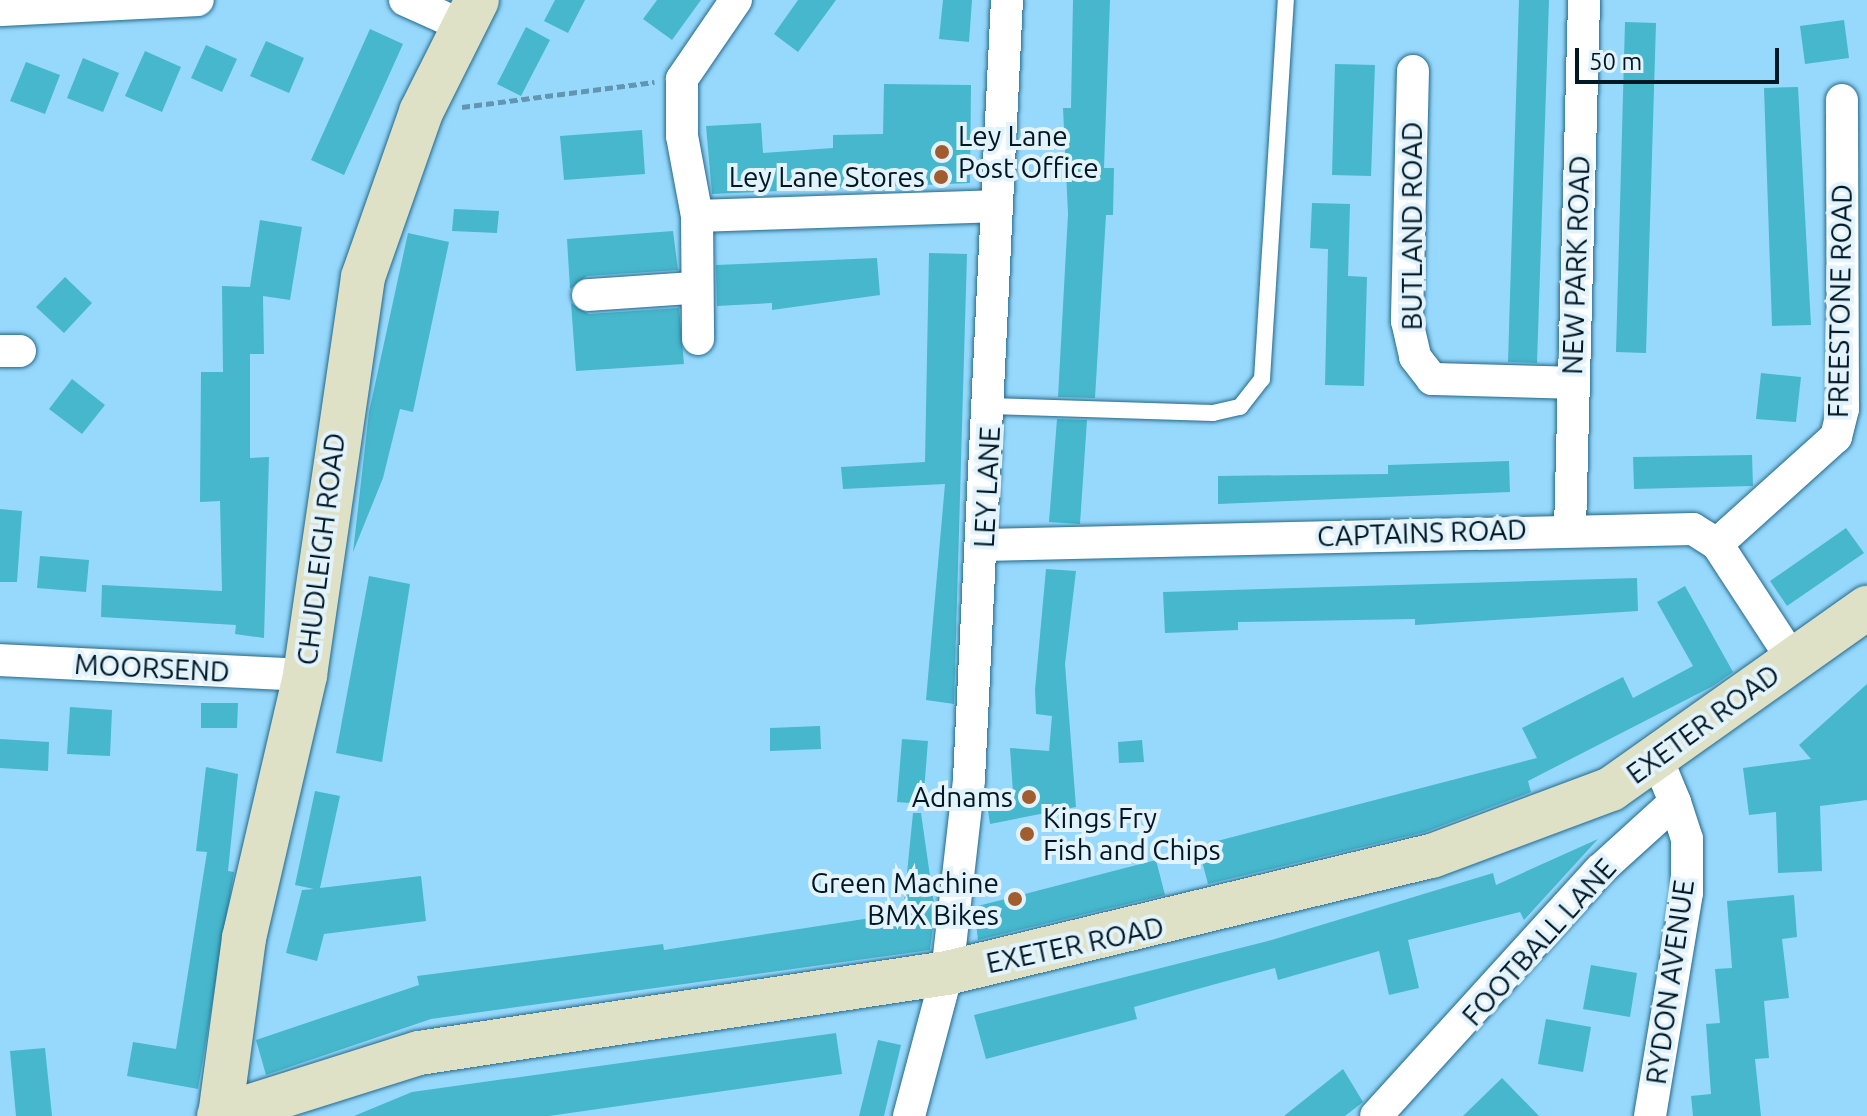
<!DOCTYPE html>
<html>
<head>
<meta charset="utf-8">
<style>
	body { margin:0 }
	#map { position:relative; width:1867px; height:1116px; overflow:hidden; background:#97d9fd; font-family:Ubuntu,sans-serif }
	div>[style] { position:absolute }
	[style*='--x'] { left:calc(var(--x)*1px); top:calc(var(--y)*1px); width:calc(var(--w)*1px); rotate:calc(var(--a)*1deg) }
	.building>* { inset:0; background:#46b7cc }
	.path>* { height:5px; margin-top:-2.5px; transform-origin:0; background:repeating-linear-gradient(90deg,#6295b1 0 8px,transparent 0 12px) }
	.roads { filter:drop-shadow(0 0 2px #256989) drop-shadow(0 0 2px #256989) }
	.lane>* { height:16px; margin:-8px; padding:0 8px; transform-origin:8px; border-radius:8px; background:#fff }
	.street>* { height:32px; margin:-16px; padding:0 16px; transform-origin:16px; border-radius:16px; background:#fff }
	.secondary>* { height:44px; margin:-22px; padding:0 22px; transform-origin:22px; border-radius:22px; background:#dfe1c6 }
	.dots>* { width:22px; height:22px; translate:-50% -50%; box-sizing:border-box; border:4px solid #e3f3fc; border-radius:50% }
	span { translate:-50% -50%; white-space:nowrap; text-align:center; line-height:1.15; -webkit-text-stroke:8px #e3f3fc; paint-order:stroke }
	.poi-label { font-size:28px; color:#001825 }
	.left { translate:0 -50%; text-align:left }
	.right { translate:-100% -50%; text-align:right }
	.street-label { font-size:28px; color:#001825 }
	.scale { position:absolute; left:1575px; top:48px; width:204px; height:36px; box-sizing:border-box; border:4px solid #001825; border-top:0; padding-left:10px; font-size:24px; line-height:28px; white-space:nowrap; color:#001825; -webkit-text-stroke:6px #e3f3fc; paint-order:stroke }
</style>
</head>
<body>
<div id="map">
	<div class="building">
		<div style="clip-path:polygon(555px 0,585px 0,568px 33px,544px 21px)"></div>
		<div style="clip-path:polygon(657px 0,701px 0,672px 40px,643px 19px)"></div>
		<div style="clip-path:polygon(798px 0,836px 0,798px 52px,774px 34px)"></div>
		<div style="clip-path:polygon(943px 0,972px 0,969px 42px,939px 39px)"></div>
		<div style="clip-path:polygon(1073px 0,1110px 0,1104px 168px,1114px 168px,1113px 215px,1106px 215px,1095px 398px,1058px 397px,1068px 214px,1063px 108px,1071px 108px)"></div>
		<div style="clip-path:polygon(1519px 0,1549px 0,1537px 363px,1508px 362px)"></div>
		<div style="clip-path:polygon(1844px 20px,1849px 58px,1805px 64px,1800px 26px)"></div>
		<div style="clip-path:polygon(1625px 22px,1656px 23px,1646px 353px,1616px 352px)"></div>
		<div style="clip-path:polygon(526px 27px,550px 40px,521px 96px,497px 84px)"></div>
		<div style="clip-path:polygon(370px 29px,403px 44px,344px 175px,311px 160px)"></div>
		<div style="clip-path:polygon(266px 41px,304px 58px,289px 93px,250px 76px)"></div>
		<div style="clip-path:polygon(206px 45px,237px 59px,222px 92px,191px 78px)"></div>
		<div style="clip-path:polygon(145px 51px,181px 67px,162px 112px,125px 96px)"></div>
		<div style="clip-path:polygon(83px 58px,119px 73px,103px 112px,67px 98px)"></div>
		<div style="clip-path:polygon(26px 62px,60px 75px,45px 114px,10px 101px)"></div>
		<div style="clip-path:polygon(1335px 64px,1375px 65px,1371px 176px,1332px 175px)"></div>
		<div style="clip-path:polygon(884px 84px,971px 85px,970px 183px,712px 194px,706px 126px,761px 123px,763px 153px,833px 148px,833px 135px,883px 134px)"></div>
		<div style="clip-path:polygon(1798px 87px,1811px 325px,1772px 326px,1764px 88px)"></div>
		<div style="clip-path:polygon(642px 130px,645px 174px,564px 180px,560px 136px)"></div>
		<div style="clip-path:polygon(1312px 203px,1350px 204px,1348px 276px,1367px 277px,1364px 386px,1325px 385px,1328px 249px,1310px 248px)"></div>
		<div style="clip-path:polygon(454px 209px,499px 211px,497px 233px,452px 231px)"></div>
		<div style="clip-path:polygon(260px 220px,302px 227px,290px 300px,263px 296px,264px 354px,250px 354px,250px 458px,269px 457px,264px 638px,235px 634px,236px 625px,101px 617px,102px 585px,222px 591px,220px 501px,200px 502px,201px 372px,223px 372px,222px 286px,250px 287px)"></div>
		<div style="clip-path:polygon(673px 231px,678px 270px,587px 276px,570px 289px,567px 239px)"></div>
		<div style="clip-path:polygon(408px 233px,449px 242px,413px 412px,400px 409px,383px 478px,353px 552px,369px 412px)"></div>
		<div style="clip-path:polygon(929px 253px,967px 254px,954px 704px,926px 700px,945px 484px,843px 489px,841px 467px,925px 462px)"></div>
		<div style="clip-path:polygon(877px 258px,880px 295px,772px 310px,772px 303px,717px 306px,716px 265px)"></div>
		<div style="clip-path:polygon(65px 277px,92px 303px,64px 333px,36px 307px)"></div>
		<div style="clip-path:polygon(571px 303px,589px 314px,679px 308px,684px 364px,576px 371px)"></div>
		<div style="clip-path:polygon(1761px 373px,1801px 377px,1796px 422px,1756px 419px)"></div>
		<div style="clip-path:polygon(72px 379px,105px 405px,82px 434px,49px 409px)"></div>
		<div style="clip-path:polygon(1057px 419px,1087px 420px,1080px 524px,1049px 522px)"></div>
		<div style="clip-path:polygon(1752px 455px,1753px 486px,1634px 489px,1633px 457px)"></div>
		<div style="clip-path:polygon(1509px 461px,1510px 492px,1218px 504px,1218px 476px,1388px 474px,1388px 465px)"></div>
		<div style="clip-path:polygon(0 509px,22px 511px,17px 582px,0 582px)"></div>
		<div style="clip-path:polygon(1846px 528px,1864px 553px,1787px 606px,1770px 581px)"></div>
		<div style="clip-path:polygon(40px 556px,89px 560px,86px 592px,37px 588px)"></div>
		<div style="clip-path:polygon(1046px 569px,1076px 571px,1065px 664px,1076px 807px,990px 824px,986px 798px,1013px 793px,1010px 748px,1049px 751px,1052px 716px,1036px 714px,1035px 690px)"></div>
		<div style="clip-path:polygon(369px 576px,410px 584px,382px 762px,336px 753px)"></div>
		<div style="clip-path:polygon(1637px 578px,1638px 611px,1415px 625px,1415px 619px,1238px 622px,1238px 630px,1165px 633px,1163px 592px)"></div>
		<div style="clip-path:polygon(1685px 586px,1733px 672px,1713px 686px,1528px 781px,1531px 792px,1425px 832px,1208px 884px,1198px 846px,1537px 758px,1522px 728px,1623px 677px,1633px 698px,1693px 666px,1657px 602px)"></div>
		<div style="clip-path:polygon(1867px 684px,1867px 800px,1820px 806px,1822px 871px,1778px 873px,1776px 812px,1749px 815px,1743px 768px,1811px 759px,1799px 745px)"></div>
		<div style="clip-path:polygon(201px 703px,238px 703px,237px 728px,201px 728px)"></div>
		<div style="clip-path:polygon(70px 707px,112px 710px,110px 756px,67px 754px)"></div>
		<div style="clip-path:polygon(820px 726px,821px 749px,770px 751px,770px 728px)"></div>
		<div style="clip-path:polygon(0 739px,49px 742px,48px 771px,0 768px)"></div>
		<div style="clip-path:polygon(902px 739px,928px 741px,923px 804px,897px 802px)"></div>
		<div style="clip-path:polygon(1142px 740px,1144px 762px,1119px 763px,1118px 742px)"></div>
		<div style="clip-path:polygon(206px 767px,238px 774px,228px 871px,234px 872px,198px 1089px,127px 1076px,133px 1042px,176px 1049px,207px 852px,196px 851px)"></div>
		<div style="clip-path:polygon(315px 791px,340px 796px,320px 888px,421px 876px,426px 921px,324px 934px,317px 961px,286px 953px,302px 890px,314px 889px,295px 885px)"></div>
		<div style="clip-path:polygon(913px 813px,921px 813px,935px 911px,930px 950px,431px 1019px,266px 1075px,256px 1040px,419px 985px,417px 976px,663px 944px,664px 950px,903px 913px)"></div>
		<div style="clip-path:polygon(1598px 839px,1524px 920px,1520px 912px,1408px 940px,1419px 988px,1389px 995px,1379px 951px,1278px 980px,1275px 968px,1212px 985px,1134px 1007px,1137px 1019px,986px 1059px,974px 1015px,1268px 941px,1493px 873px,1496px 885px)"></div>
		<div style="clip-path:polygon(1156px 860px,1165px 895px,978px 940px,974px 907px)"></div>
		<div style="clip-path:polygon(1794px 895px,1797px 937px,1782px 939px,1789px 998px,1764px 1001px,1769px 1058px,1755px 1059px,1761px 1116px,1693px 1116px,1691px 1096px,1711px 1094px,1706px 1024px,1720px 1023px,1715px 969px,1732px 968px,1727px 901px)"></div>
		<div style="clip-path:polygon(1591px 965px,1637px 973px,1630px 1017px,1583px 1009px)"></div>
		<div style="clip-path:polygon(1546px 1019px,1591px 1027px,1583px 1072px,1538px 1064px)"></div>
		<div style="clip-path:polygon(836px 1033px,842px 1074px,549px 1116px,354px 1116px,412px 1092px)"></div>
		<div style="clip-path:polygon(878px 1040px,901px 1045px,884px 1116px,859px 1116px)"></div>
		<div style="clip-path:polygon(45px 1048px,52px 1116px,16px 1116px,10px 1051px)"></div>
		<div style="clip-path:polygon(1343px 1069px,1363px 1102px,1345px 1116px,1284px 1116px)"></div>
		<div style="clip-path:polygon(1502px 1078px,1539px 1116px,1463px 1116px)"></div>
	</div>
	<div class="path">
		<div style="--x:462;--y:107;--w:194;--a:-7.4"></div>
	</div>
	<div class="roads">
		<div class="lane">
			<div style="--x:990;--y:406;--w:223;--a:1.8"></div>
			<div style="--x:1213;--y:413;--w:28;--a:-13"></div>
			<div style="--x:1240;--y:407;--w:36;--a:-52"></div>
			<div style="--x:1262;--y:379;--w:380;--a:-86.4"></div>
		</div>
		<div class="street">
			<div style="--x:405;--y:0;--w:64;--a:24.1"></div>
			<div style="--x:736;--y:0;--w:96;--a:124.4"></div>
			<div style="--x:682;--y:79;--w:57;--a:90"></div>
			<div style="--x:682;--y:136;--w:81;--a:79.4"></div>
			<div style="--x:697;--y:216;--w:296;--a:-1.9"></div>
			<div style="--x:0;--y:10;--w:198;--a:-2.9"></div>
			<div style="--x:1413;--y:71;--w:250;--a:91.4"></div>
			<div style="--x:1407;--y:321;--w:37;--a:77"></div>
			<div style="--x:1415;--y:357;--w:28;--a:52"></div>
			<div style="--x:1432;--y:379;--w:140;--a:1.6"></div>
			<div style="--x:697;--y:216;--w:123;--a:89.5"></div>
			<div style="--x:588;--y:295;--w:104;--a:-3.9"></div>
			<div style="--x:0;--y:351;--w:20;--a:0"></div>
			<div style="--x:1570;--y:529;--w:529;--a:-88.48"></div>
			<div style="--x:1717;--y:544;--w:160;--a:-42"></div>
			<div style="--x:1836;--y:437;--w:29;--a:-76"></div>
			<div style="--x:1843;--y:409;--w:309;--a:-90.2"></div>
			<div style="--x:984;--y:545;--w:709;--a:-1.29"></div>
			<div style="--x:1693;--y:529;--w:28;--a:32"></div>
			<div style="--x:1717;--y:544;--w:139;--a:56.8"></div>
			<div style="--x:0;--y:660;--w:305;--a:2.8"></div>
			<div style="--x:909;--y:1116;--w:148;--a:-75.1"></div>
			<div style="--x:947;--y:973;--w:195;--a:-83.5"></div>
			<div style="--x:969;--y:779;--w:780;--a:-87.21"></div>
			<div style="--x:1376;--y:1116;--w:333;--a:-47.7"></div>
			<div style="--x:1600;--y:870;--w:101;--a:-42.2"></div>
			<div style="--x:1675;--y:802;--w:44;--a:-112.5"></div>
			<div style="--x:1650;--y:1116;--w:226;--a:-80.6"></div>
			<div style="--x:1687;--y:893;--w:54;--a:-90"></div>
			<div style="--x:1687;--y:839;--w:39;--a:-108"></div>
		</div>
		<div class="secondary">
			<div style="--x:219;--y:1116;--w:210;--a:-17.5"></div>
			<div style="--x:419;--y:1053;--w:534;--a:-8.62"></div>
			<div style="--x:947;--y:973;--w:499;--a:-13.6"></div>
			<div style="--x:1432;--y:856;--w:191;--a:-20.5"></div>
			<div style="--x:1611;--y:789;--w:314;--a:-35.3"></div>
			<div style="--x:220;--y:1116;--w:180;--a:-82.3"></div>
			<div style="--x:244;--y:938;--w:270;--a:-76.9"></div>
			<div style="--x:305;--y:675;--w:402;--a:-81.7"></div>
			<div style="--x:363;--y:277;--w:175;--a:-70.6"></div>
			<div style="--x:421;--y:112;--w:125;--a:-63.4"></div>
		</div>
	</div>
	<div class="dots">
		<div style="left:942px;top:152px;background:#a25d2f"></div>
		<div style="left:941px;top:177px;background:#a25d2f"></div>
		<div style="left:1029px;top:797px;background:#a25d2f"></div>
		<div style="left:1027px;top:834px;background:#a25d2f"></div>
		<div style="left:1015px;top:899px;background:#a25d2f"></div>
	</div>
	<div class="poi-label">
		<span class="left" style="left:958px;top:152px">Ley Lane<br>Post Office</span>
		<span class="right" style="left:925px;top:177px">Ley Lane Stores</span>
		<span class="right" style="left:1013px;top:797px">Adnams</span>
		<span class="left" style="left:1043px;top:834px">Kings Fry<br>Fish and Chips</span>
		<span class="right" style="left:999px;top:899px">Green Machine<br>BMX Bikes</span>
	</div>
	<div class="street-label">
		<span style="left:1412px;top:226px;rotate:-90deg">BUTLAND ROAD</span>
		<span style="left:1576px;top:265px;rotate:-88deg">NEW PARK ROAD</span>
		<span style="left:1840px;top:301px;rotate:-89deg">FREESTONE ROAD</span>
		<span style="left:987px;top:487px;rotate:-87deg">LEY LANE</span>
		<span style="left:1422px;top:533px;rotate:-2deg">CAPTAINS ROAD</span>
		<span style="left:321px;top:549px;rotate:-83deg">CHUDLEIGH ROAD</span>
		<span style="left:152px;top:668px;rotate:3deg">MOORSEND</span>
		<span style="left:1703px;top:724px;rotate:-36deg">EXETER ROAD</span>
		<span style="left:1539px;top:942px;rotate:-48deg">FOOTBALL LANE</span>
		<span style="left:1075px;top:945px;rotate:-12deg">EXETER ROAD</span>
		<span style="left:1670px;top:982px;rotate:-82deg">RYDON AVENUE</span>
	</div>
	<div class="scale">50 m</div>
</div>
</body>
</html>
